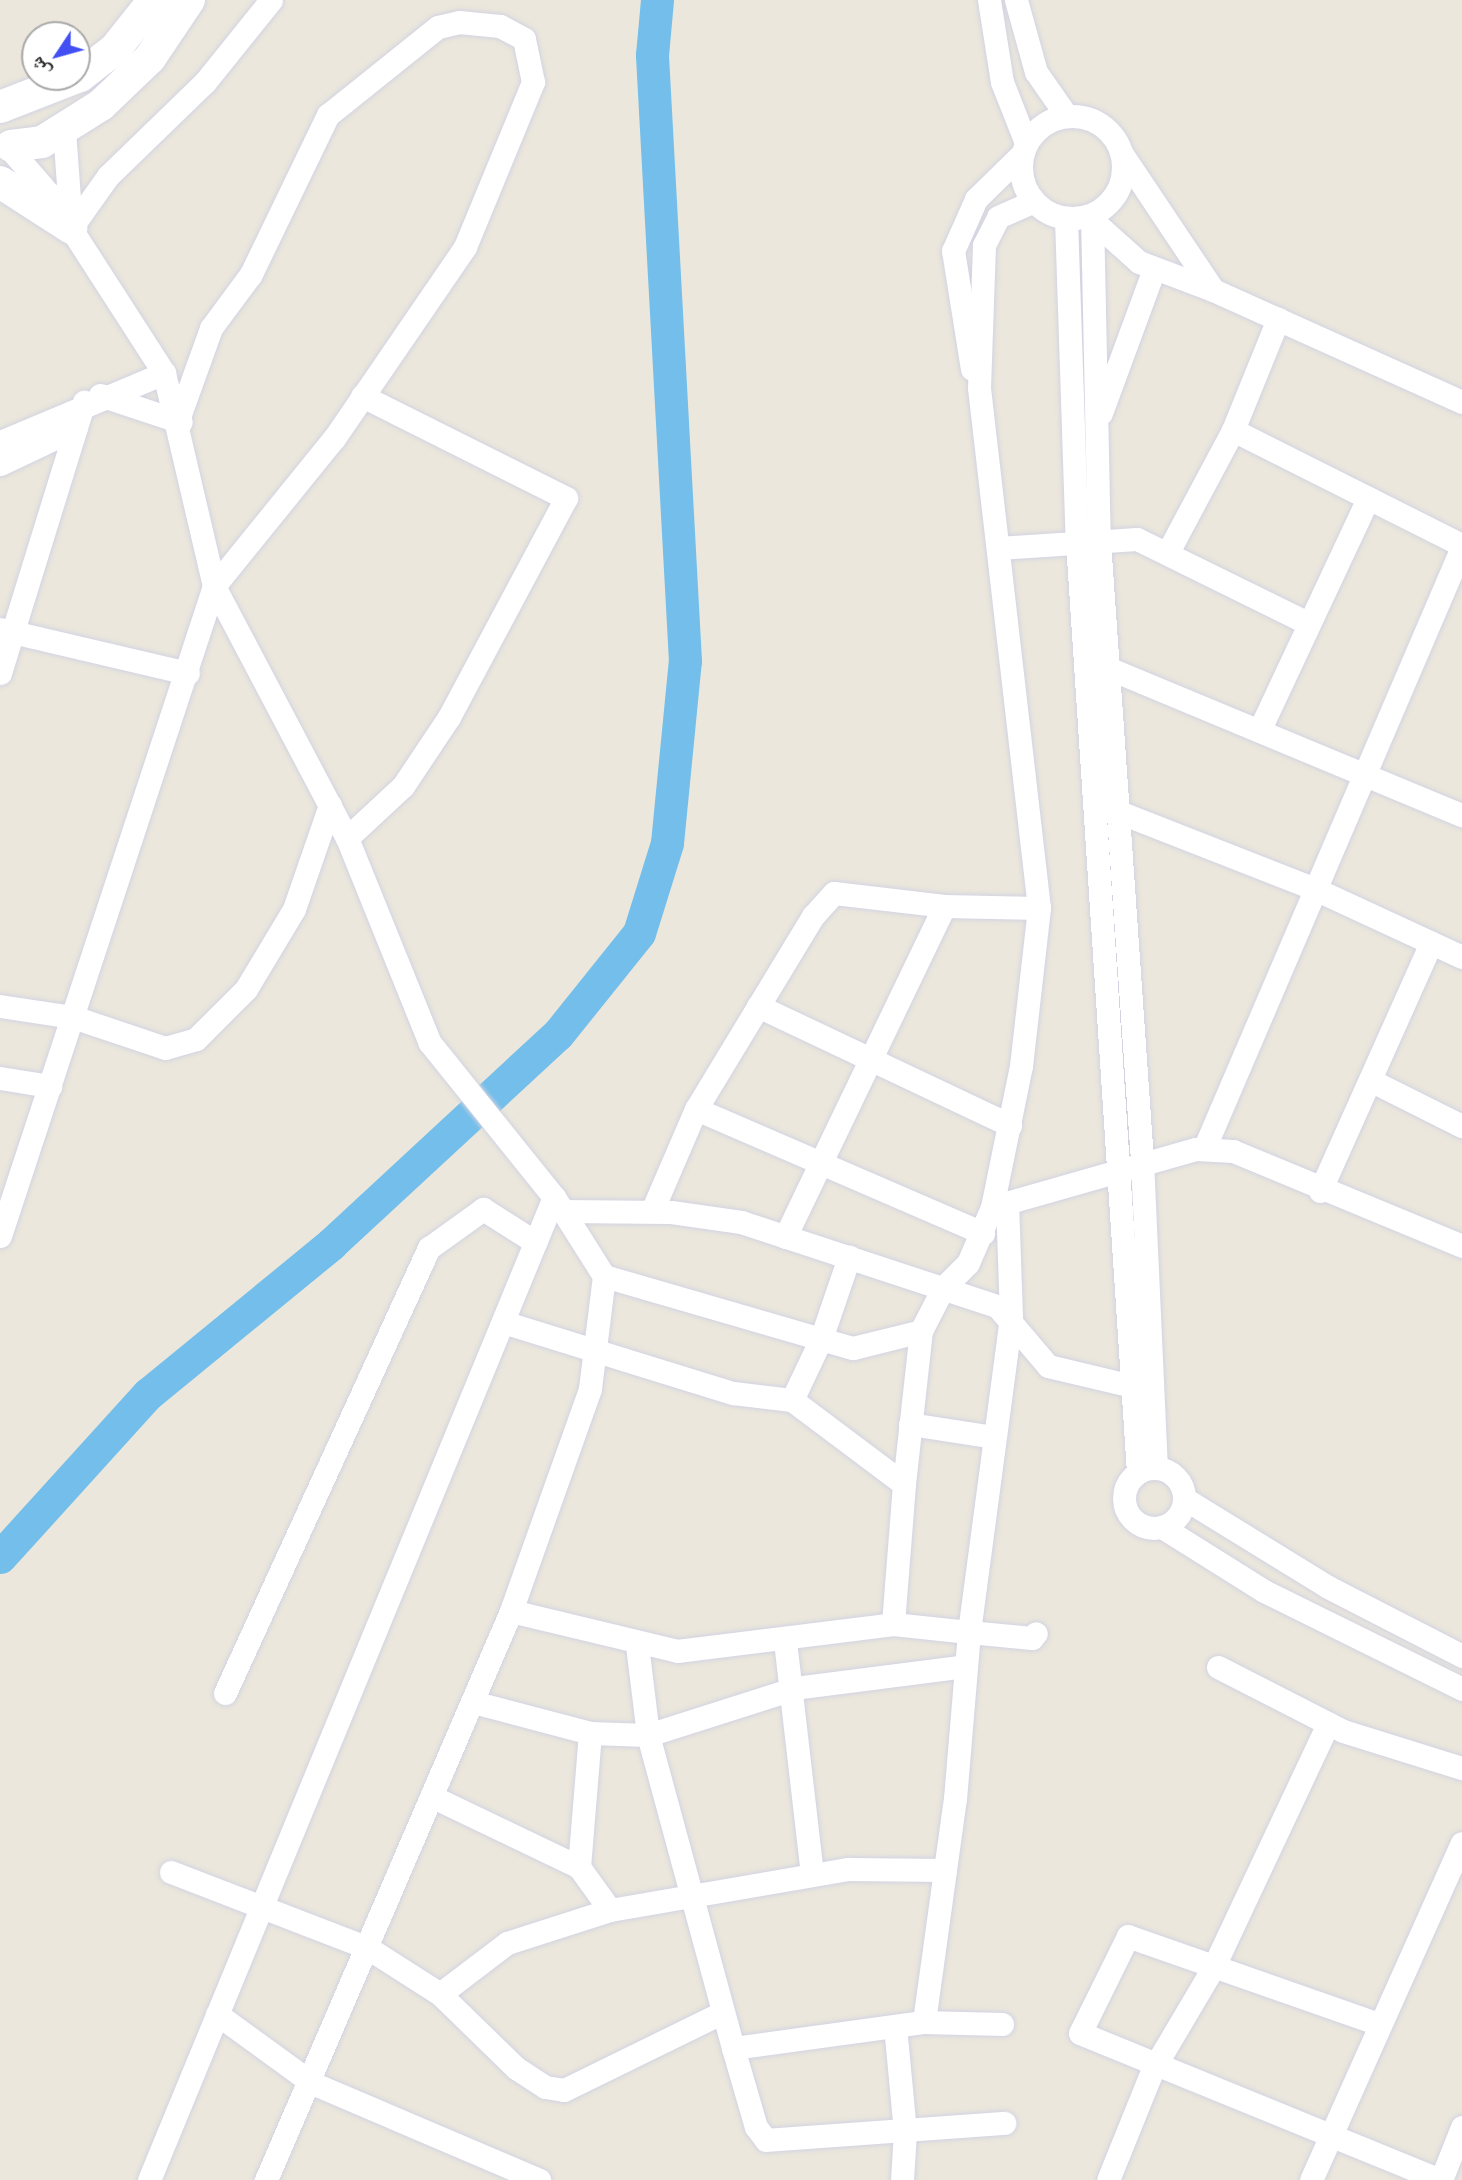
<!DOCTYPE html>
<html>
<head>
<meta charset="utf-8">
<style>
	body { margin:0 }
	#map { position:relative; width:1462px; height:2180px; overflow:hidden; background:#ebe7dc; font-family:"Fira Sans Condensed","Noto Naskh Arabic",sans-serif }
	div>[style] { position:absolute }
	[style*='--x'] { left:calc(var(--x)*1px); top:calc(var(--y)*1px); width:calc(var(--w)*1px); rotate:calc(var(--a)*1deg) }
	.river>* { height:33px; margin:-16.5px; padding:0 16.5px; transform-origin:16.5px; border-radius:16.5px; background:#73beea }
	.roads { filter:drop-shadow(0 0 2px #d2d3e2) drop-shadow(0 0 2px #d2d3e2) }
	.minor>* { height:23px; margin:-11.5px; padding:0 11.5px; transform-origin:11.5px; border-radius:11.5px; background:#fff }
	.minor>.ring { margin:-11.5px; padding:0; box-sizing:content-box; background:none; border:23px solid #fff; border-radius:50% }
	.secondary>* { height:32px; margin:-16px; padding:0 16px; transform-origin:16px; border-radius:16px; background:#fff }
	span { translate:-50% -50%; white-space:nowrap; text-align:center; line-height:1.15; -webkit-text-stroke:7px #fff; paint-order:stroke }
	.north { position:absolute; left:21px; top:21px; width:70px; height:70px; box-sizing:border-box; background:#fff; border:2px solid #aaa; border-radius:50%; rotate:234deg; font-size:19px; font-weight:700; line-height:28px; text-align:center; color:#2a2a2a }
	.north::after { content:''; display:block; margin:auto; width:24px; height:32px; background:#4250f3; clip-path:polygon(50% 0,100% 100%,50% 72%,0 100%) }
</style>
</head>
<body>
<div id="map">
	<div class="river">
		<div style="--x:0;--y:1557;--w:220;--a:-47.8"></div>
		<div style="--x:148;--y:1394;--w:237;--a:-39.3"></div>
		<div style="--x:331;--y:1244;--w:309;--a:-42.8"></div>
		<div style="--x:558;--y:1034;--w:129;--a:-51.3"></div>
		<div style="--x:639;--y:933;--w:94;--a:-72.7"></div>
		<div style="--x:667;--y:843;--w:183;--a:-84.4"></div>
		<div style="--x:685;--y:661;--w:607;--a:-93.12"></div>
		<div style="--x:652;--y:55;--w:55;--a:-84.8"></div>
	</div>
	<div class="roads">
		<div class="minor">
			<div style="--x:989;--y:0;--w:83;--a:81"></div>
			<div style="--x:1002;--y:82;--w:66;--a:68.5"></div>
			<div style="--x:1016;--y:0;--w:75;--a:74.5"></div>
			<div style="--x:1036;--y:72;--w:52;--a:55.1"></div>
			<div class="ring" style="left:1021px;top:116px;width:79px;height:79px"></div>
			<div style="--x:64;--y:130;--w:95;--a:85.8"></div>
			<div style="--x:1092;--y:215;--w:326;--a:88.8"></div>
			<div style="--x:1099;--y:541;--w:621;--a:86.03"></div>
			<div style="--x:1142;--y:1161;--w:306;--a:87.4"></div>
			<div style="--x:1066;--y:218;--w:324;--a:88.1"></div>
			<div style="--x:1077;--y:542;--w:932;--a:86.25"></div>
			<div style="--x:1092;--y:220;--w:63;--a:41.8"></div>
			<div style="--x:1139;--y:262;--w:79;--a:20.7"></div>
			<div style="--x:1213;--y:290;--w:164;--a:-123.8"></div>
			<div style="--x:71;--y:228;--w:64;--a:-54.6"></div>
			<div style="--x:108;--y:176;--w:135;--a:-44.1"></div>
			<div style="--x:205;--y:82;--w:105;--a:-51.2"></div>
			<div style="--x:1213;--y:290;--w:273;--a:24.2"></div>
			<div style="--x:972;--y:369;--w:120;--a:-99.1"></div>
			<div style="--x:953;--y:251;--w:57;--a:-66.1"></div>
			<div style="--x:976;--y:199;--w:64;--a:-44.4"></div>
			<div style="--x:100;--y:395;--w:85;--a:18.4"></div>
			<div style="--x:1101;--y:413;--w:153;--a:-69.8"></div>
			<div style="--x:179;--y:417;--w:95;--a:-70.2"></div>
			<div style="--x:211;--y:328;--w:67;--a:-53.5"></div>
			<div style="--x:251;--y:274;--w:177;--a:-64.2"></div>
			<div style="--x:328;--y:115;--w:141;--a:-38.7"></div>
			<div style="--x:438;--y:27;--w:22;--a:-13"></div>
			<div style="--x:459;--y:22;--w:41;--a:5.6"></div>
			<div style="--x:500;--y:26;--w:27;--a:28"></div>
			<div style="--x:524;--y:39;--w:44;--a:78.2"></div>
			<div style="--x:533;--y:82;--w:178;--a:112.4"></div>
			<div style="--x:465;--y:247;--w:232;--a:124.4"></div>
			<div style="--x:334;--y:438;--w:191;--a:129"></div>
			<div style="--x:214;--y:586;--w:285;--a:62.2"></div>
			<div style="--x:347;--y:838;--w:221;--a:68"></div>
			<div style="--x:430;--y:1043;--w:198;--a:51.2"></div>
			<div style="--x:554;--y:1197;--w:93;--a:57.7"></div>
			<div style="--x:604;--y:1276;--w:114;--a:97.1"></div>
			<div style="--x:590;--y:1389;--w:236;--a:109.6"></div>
			<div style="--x:511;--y:1611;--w:620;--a:113.3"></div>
			<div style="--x:1233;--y:430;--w:256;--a:26.7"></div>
			<div style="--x:0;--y:442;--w:178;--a:-22.8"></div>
			<div style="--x:0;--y:464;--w:84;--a:-25.3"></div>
			<div style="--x:998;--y:548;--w:139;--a:-3.7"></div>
			<div style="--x:1137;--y:539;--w:191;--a:26.2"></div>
			<div style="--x:1169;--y:550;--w:136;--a:-61.9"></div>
			<div style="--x:1233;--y:430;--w:120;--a:-67.9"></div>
			<div style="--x:0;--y:629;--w:193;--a:13.2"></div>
			<div style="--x:1108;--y:668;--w:383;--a:22.6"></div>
			<div style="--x:0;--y:673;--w:284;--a:-72.8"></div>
			<div style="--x:1260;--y:729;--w:255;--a:-64.9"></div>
			<div style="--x:1106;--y:807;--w:225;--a:21.4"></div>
			<div style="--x:1315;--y:889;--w:162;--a:24.8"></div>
			<div style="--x:347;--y:838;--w:76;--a:-42.9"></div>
			<div style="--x:403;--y:786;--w:83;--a:-56.3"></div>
			<div style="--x:449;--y:717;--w:248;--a:-61.9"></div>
			<div style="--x:566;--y:498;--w:228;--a:-153.4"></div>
			<div style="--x:0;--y:1006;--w:74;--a:8.6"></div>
			<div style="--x:73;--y:1017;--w:97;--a:18.6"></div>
			<div style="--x:165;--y:1048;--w:32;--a:-16"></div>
			<div style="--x:196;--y:1039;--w:71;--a:-45"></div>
			<div style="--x:246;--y:989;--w:93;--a:-59"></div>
			<div style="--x:294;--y:909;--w:110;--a:-70.9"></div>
			<div style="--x:758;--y:1006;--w:279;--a:25.3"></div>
			<div style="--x:0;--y:1078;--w:51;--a:9.1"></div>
			<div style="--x:1370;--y:1080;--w:103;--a:26.6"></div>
			<div style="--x:696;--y:1109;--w:226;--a:-58.8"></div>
			<div style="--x:813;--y:916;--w:31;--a:-48"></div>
			<div style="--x:834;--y:893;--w:111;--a:6.7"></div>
			<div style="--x:1204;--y:1149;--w:655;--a:-66.8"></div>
			<div style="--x:1320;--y:1191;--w:272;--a:-65.9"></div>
			<div style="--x:1007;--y:1202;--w:115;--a:88"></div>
			<div style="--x:1011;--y:1317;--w:318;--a:97.6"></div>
			<div style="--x:969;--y:1632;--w:63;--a:5.4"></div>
			<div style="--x:1032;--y:1638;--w:6;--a:-51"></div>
			<div style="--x:992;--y:1207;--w:144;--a:-78.4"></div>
			<div style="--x:1021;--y:1066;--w:159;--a:-83.5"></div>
			<div style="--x:1039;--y:908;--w:523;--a:-96.58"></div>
			<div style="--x:979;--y:388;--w:143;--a:-88"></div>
			<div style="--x:984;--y:245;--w:31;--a:-63"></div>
			<div style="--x:998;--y:217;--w:39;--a:-24"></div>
			<div style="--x:561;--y:1211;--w:110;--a:0.5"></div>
			<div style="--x:671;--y:1212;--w:71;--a:8.1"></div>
			<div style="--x:741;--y:1222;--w:269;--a:18.2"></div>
			<div style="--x:997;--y:1306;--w:79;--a:49.6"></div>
			<div style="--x:1048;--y:1366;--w:86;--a:13.4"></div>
			<div style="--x:652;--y:1211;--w:111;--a:-66.7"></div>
			<div style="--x:696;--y:1109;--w:313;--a:23.4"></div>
			<div style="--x:0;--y:1236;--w:684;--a:-71.78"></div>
			<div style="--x:214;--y:586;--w:219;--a:-103.2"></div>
			<div style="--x:164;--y:373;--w:214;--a:-122.8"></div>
			<div style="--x:48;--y:193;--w:58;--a:-130.8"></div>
			<div style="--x:785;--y:1237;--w:367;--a:-64.3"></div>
			<div style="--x:944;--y:906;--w:95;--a:1.2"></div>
			<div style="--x:604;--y:1276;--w:226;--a:16.2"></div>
			<div style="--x:821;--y:1339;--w:87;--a:-71.1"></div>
			<div style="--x:503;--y:1322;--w:241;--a:17.2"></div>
			<div style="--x:733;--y:1393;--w:59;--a:6.8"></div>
			<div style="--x:792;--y:1400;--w:68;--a:-64.6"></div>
			<div style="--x:821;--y:1339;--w:33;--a:16"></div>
			<div style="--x:853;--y:1348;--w:70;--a:-14"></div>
			<div style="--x:921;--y:1331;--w:48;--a:-62.9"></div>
			<div style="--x:943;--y:1288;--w:35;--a:-45"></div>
			<div style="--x:968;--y:1263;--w:61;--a:-66.8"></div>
			<div style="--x:992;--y:1207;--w:212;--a:-15.9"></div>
			<div style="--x:1196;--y:1149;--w:37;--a:3"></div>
			<div style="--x:1233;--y:1151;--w:248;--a:22.5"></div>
			<div style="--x:792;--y:1400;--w:140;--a:36.9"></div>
			<div style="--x:904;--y:1484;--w:140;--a:94.5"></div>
			<div style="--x:893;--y:1624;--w:76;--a:6"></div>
			<div style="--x:969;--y:1632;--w:167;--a:94.8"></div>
			<div style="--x:955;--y:1798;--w:226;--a:97.9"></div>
			<div style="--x:924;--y:2022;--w:78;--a:1.5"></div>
			<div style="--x:910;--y:1424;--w:85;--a:8.8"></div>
			<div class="ring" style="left:1124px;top:1468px;width:37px;height:37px"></div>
			<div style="--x:904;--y:1484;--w:154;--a:-83.7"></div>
			<div style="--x:1185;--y:1499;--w:168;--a:31.6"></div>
			<div style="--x:1328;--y:1587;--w:151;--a:27.2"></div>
			<div style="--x:1162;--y:1527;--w:120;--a:32.1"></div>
			<div style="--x:1264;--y:1591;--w:221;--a:26.3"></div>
			<div style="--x:511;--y:1611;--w:171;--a:13.5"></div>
			<div style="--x:677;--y:1651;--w:218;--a:-7.1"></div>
			<div style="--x:785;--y:1641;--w:235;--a:83.4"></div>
			<div style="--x:637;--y:1645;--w:91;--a:83"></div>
			<div style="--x:648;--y:1735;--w:324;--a:74.8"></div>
			<div style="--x:733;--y:2048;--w:193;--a:-7.8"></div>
			<div style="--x:1218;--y:1667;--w:140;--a:27.1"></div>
			<div style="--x:1343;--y:1731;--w:125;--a:17.3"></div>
			<div style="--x:225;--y:1693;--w:490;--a:-65.4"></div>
			<div style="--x:429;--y:1248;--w:67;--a:-35.8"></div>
			<div style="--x:483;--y:1209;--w:62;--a:32.4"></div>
			<div style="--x:473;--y:1702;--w:121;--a:14.8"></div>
			<div style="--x:590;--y:1733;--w:58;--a:2"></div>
			<div style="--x:648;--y:1735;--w:154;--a:-17.7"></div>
			<div style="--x:795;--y:1688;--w:172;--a:-7.3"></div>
			<div style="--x:433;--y:1797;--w:162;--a:25.6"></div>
			<div style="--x:579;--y:1867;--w:53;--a:54.2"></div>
			<div style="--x:610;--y:1910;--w:242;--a:-9.8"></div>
			<div style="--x:848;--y:1869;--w:97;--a:0.6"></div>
			<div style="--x:579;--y:1867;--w:134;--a:-85.3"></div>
			<div style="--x:171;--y:1872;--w:211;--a:21.1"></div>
			<div style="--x:368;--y:1948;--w:85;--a:32.6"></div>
			<div style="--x:440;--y:1994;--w:84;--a:-37.3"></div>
			<div style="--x:507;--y:1943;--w:108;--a:-17.8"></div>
			<div style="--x:440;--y:1994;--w:106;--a:44.2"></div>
			<div style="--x:516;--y:2068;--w:35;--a:33"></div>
			<div style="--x:545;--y:2087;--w:19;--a:9"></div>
			<div style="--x:564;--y:2090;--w:175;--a:-26.1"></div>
			<div style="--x:217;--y:2014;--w:117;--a:36"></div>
			<div style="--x:312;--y:2083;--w:247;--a:23.1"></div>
			<div style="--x:1376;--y:2023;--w:263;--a:-160.7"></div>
			<div style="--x:1128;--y:1936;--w:108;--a:116.3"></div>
			<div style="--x:1080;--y:2033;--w:390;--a:22.2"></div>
			<div style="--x:895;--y:2026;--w:105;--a:84.6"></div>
			<div style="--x:905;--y:2131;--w:49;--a:93.5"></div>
			<div style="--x:733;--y:2048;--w:82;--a:73.8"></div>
			<div style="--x:756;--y:2127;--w:16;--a:52"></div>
			<div style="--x:766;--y:2140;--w:239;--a:-4.1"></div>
			<div style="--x:149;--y:2180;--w:1063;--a:-67.61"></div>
			<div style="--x:1108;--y:2180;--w:118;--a:-68"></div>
			<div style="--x:1152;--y:2071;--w:122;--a:-59.4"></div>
			<div style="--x:1214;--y:1966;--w:268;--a:-64.8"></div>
			<div style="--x:1311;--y:2180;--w:369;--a:-65.9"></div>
			<div style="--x:1441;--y:2180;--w:57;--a:-68.4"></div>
		</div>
		<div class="secondary">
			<div style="--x:0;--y:107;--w:86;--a:-21.2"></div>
			<div style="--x:80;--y:76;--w:44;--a:-37.6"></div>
			<div style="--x:115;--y:49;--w:63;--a:-51.5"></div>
			<div style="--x:11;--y:146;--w:31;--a:-7"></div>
			<div style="--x:42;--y:142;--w:70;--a:-32.1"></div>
			<div style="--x:101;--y:105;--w:68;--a:-43.8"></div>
			<div style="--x:150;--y:58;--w:70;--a:-56.1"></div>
			<div style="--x:0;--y:182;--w:85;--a:32.9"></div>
		</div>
	</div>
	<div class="north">ش</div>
</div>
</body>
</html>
